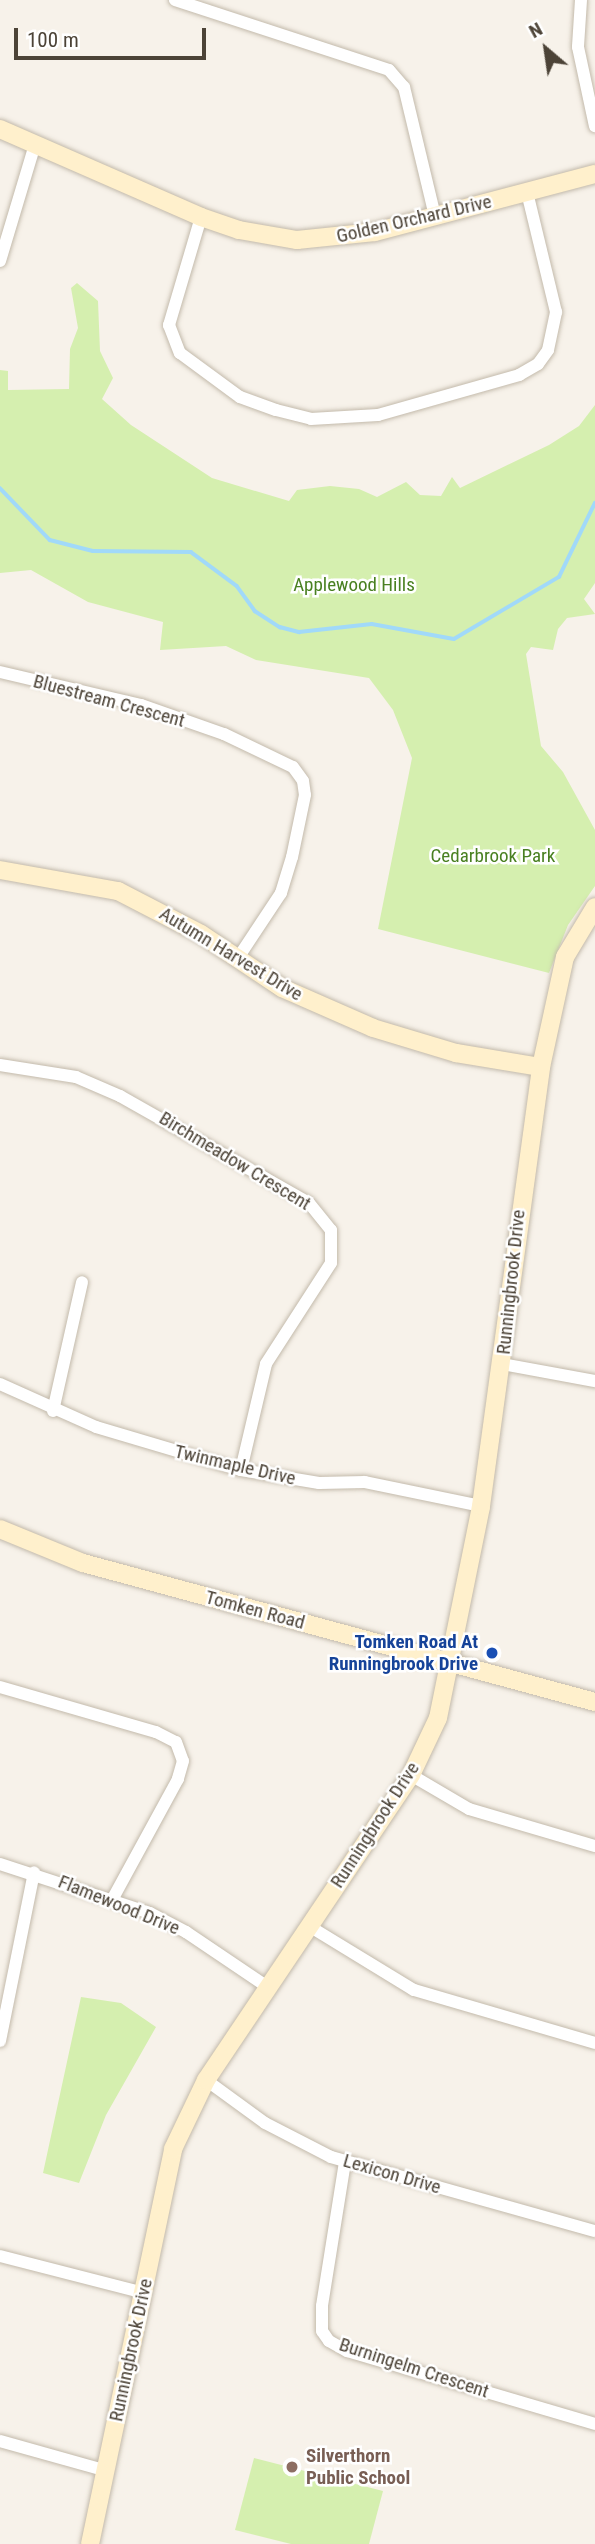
<!DOCTYPE html>
<html>
<head>
<meta charset="utf-8">
<style>
	body { margin:0 }
	#map { position:relative; width:595px; height:2544px; overflow:hidden; background:#f7f2ea; font-family:"Roboto Condensed",sans-serif }
	div>[style] { position:absolute }
	[style*='--x'] { left:calc(var(--x)*1px); top:calc(var(--y)*1px); width:calc(var(--w)*1px); rotate:calc(var(--a)*1deg) }
	.green>* { inset:0; background:#d5efaf }
	.stream>* { height:3.5px; margin:-1.75px; padding:0 1.75px; transform-origin:1.75px; border-radius:1.75px; background:#a1d9f9 }
	.roads { filter:drop-shadow(0 0 2px #c3baab) drop-shadow(0 0 2px #c3baab) }
	.street>* { height:12px; margin:-6px; padding:0 6px; transform-origin:6px; border-radius:6px; background:#fff }
	.secondary>* { height:18px; margin:-9px; padding:0 9px; transform-origin:9px; border-radius:9px; background:#fff0cc }
	.dots>* { width:19px; height:19px; translate:-50% -50%; box-sizing:border-box; border:4px solid #fff; border-radius:50% }
	span { translate:-50% -50%; white-space:nowrap; text-align:center; line-height:1.15; -webkit-text-stroke:5px #fff; paint-order:stroke }
	.street-label { font-size:19px; color:#4c4337 }
	.park-label { font-size:19px; color:#498021 }
	.transit-label { font-size:19px; color:#164399; font-weight:700 }
	.right { translate:-100% -50%; text-align:right }
	.education-label { font-size:19px; color:#785e54; font-weight:700 }
	.left { translate:0 -50%; text-align:left }
	.north { position:absolute; left:511px; top:14px; width:70px; height:70px; -webkit-text-stroke:5px #fff; paint-order:stroke; rotate:331deg; font-size:19px; font-weight:700; line-height:28px; text-align:center; color:#4c4337 }
	.north::after { content:''; display:block; margin:auto; width:24px; height:32px; background:#4c4337; clip-path:polygon(50% 0,100% 100%,50% 72%,0 100%) }
	.scale { position:absolute; left:14px; top:28px; width:192px; height:32px; box-sizing:border-box; border:4px solid #4c4337; border-top:0; padding-left:9px; font-size:21px; line-height:24px; white-space:nowrap; color:#4c4337; -webkit-text-stroke:5px #fff; paint-order:stroke }
</style>
</head>
<body>
<div id="map">
	<div class="green">
		<div style="clip-path:polygon(77px 283px,98px 301px,100px 351px,113px 378px,102px 399px,131px 425px,212px 478px,289px 501px,297px 490px,330px 486px,359px 489px,377px 497px,406px 482px,420px 495px,441px 496px,452px 477px,460px 488px,549px 445px,579px 426px,595px 405px,595px 583px,584px 599px,595px 614px,567px 618px,558px 629px,553px 650px,531px 647px,526px 654px,541px 746px,563px 772px,595px 830px,595px 886px,568px 925px,549px 973px,378px 929px,412px 758px,393px 710px,369px 678px,256px 660px,226px 646px,160px 650px,163px 622px,88px 602px,31px 570px,0 573px,0 370px,8px 371px,8px 390px,69px 389px,70px 349px,78px 328px,71px 288px)"></div>
		<div style="clip-path:polygon(81px 1997px,121px 2003px,156px 2027px,106px 2115px,79px 2183px,43px 2173px)"></div>
		<div style="clip-path:polygon(254px 2458px,383px 2491px,369px 2544px,291px 2544px,235px 2530px)"></div>
	</div>
	<div class="stream">
		<div style="--x:0;--y:488;--w:72;--a:46.1"></div>
		<div style="--x:50;--y:540;--w:44;--a:14.3"></div>
		<div style="--x:93;--y:551;--w:98;--a:0.6"></div>
		<div style="--x:191;--y:552;--w:57;--a:36.5"></div>
		<div style="--x:237;--y:586;--w:31;--a:54"></div>
		<div style="--x:255;--y:611;--w:30;--a:33"></div>
		<div style="--x:280;--y:627;--w:20;--a:15"></div>
		<div style="--x:299;--y:632;--w:73;--a:-6.3"></div>
		<div style="--x:372;--y:624;--w:83;--a:10.4"></div>
		<div style="--x:454;--y:639;--w:122;--a:-30.6"></div>
		<div style="--x:559;--y:577;--w:82;--a:-64.1"></div>
	</div>
	<div class="roads">
		<div class="street">
			<div style="--x:175;--y:0;--w:225;--a:18.1"></div>
			<div style="--x:389;--y:70;--w:23;--a:49"></div>
			<div style="--x:404;--y:87;--w:133;--a:76.5"></div>
			<div style="--x:581;--y:0;--w:47;--a:93.7"></div>
			<div style="--x:578;--y:47;--w:81;--a:77.9"></div>
			<div style="--x:201;--y:217;--w:113;--a:106.5"></div>
			<div style="--x:169;--y:325;--w:30;--a:69"></div>
			<div style="--x:180;--y:353;--w:74;--a:36.3"></div>
			<div style="--x:240;--y:397;--w:38;--a:20"></div>
			<div style="--x:276;--y:410;--w:36;--a:14"></div>
			<div style="--x:311;--y:419;--w:67;--a:-3.4"></div>
			<div style="--x:378;--y:415;--w:147;--a:-15.8"></div>
			<div style="--x:519;--y:375;--w:22;--a:-30"></div>
			<div style="--x:538;--y:364;--w:17;--a:-54"></div>
			<div style="--x:548;--y:350;--w:39;--a:-78"></div>
			<div style="--x:556;--y:312;--w:123;--a:-103.6"></div>
			<div style="--x:0;--y:261;--w:122;--a:-73.3"></div>
			<div style="--x:0;--y:672;--w:145;--a:13.2"></div>
			<div style="--x:141;--y:705;--w:88;--a:19.3"></div>
			<div style="--x:224;--y:734;--w:76;--a:25.6"></div>
			<div style="--x:293;--y:767;--w:17;--a:54"></div>
			<div style="--x:303;--y:781;--w:14;--a:82"></div>
			<div style="--x:305;--y:795;--w:63;--a:101.8"></div>
			<div style="--x:292;--y:857;--w:38;--a:107"></div>
			<div style="--x:281;--y:893;--w:78;--a:123.5"></div>
			<div style="--x:0;--y:1065;--w:77;--a:9"></div>
			<div style="--x:76;--y:1077;--w:48;--a:23.4"></div>
			<div style="--x:120;--y:1096;--w:217;--a:29.5"></div>
			<div style="--x:309;--y:1203;--w:35;--a:51"></div>
			<div style="--x:331;--y:1230;--w:33;--a:90"></div>
			<div style="--x:331;--y:1263;--w:120;--a:122.8"></div>
			<div style="--x:266;--y:1364;--w:109;--a:103.3"></div>
			<div style="--x:502;--y:1364;--w:95;--a:10.4"></div>
			<div style="--x:0;--y:1384;--w:105;--a:24.1"></div>
			<div style="--x:96;--y:1427;--w:151;--a:16.5"></div>
			<div style="--x:241;--y:1470;--w:79;--a:9.5"></div>
			<div style="--x:319;--y:1483;--w:46;--a:-1.2"></div>
			<div style="--x:365;--y:1482;--w:118;--a:11.7"></div>
			<div style="--x:53;--y:1411;--w:132;--a:-77.3"></div>
			<div style="--x:0;--y:1687;--w:162;--a:16.1"></div>
			<div style="--x:156;--y:1732;--w:22;--a:27"></div>
			<div style="--x:176;--y:1742;--w:20;--a:70"></div>
			<div style="--x:183;--y:1761;--w:19;--a:106"></div>
			<div style="--x:178;--y:1779;--w:136;--a:118.6"></div>
			<div style="--x:411;--y:1775;--w:67;--a:30.4"></div>
			<div style="--x:469;--y:1809;--w:131;--a:16.4"></div>
			<div style="--x:0;--y:1864;--w:158;--a:18.1"></div>
			<div style="--x:150;--y:1913;--w:41;--a:27.8"></div>
			<div style="--x:186;--y:1932;--w:97;--a:34"></div>
			<div style="--x:309;--y:1926;--w:123;--a:31.4"></div>
			<div style="--x:414;--y:1990;--w:189;--a:16.3"></div>
			<div style="--x:0;--y:2041;--w:172;--a:-78.6"></div>
			<div style="--x:206;--y:2080;--w:73;--a:36.1"></div>
			<div style="--x:265;--y:2123;--w:74;--a:27.3"></div>
			<div style="--x:331;--y:2157;--w:274;--a:15.7"></div>
			<div style="--x:345;--y:2162;--w:146;--a:99.1"></div>
			<div style="--x:322;--y:2306;--w:25;--a:90"></div>
			<div style="--x:322;--y:2331;--w:12;--a:55"></div>
			<div style="--x:329;--y:2341;--w:21;--a:29"></div>
			<div style="--x:347;--y:2351;--w:259;--a:16.4"></div>
			<div style="--x:0;--y:2256;--w:149;--a:14.4"></div>
			<div style="--x:0;--y:2441;--w:108;--a:15.6"></div>
		</div>
		<div class="secondary">
			<div style="--x:0;--y:129;--w:219;--a:23.6"></div>
			<div style="--x:201;--y:217;--w:40;--a:18.9"></div>
			<div style="--x:239;--y:230;--w:59;--a:9.8"></div>
			<div style="--x:297;--y:240;--w:78;--a:-5.9"></div>
			<div style="--x:375;--y:232;--w:228;--a:-14.8"></div>
			<div style="--x:0;--y:870;--w:120;--a:10.1"></div>
			<div style="--x:118;--y:891;--w:93;--a:27.4"></div>
			<div style="--x:201;--y:934;--w:97;--a:33.7"></div>
			<div style="--x:282;--y:988;--w:99;--a:23.7"></div>
			<div style="--x:373;--y:1028;--w:87;--a:16.8"></div>
			<div style="--x:456;--y:1053;--w:86;--a:9.4"></div>
			<div style="--x:0;--y:1529;--w:90;--a:22.3"></div>
			<div style="--x:83;--y:1563;--w:531;--a:15.19"></div>
			<div style="--x:90;--y:2544;--w:404;--a:-78.1"></div>
			<div style="--x:173;--y:2149;--w:76;--a:-64.4"></div>
			<div style="--x:206;--y:2080;--w:367;--a:-56.1"></div>
			<div style="--x:411;--y:1775;--w:63;--a:-64.7"></div>
			<div style="--x:438;--y:1718;--w:216;--a:-78.5"></div>
			<div style="--x:481;--y:1506;--w:443;--a:-82.2"></div>
			<div style="--x:541;--y:1067;--w:113;--a:-77.7"></div>
			<div style="--x:565;--y:957;--w:58;--a:-59"></div>
		</div>
	</div>
	<div class="dots">
		<div style="left:492px;top:1653px;background:#1a4fb4"></div>
		<div style="left:292px;top:2467px;background:#8d6e63"></div>
	</div>
	<div class="street-label">
		<span style="left:414px;top:219px;rotate:-13deg">Golden Orchard Drive</span>
		<span style="left:109px;top:701px;rotate:15deg">Bluestream Crescent</span>
		<span style="left:231px;top:954px;rotate:31deg">Autumn Harvest Drive</span>
		<span style="left:235px;top:1161px;rotate:31deg">Birchmeadow Crescent</span>
		<span style="left:511px;top:1282px;rotate:-84deg">Runningbrook Drive</span>
		<span style="left:235px;top:1465px;rotate:13deg">Twinmaple Drive</span>
		<span style="left:255px;top:1610px;rotate:15deg">Tomken Road</span>
		<span style="left:375px;top:1825px;rotate:-57deg">Runningbrook Drive</span>
		<span style="left:119px;top:1905px;rotate:22deg">Flamewood Drive</span>
		<span style="left:392px;top:2174px;rotate:16deg">Lexicon Drive</span>
		<span style="left:131px;top:2350px;rotate:-78deg">Runningbrook Drive</span>
		<span style="left:414px;top:2368px;rotate:18deg">Burningelm Crescent</span>
	</div>
	<div class="park-label">
		<span style="left:354px;top:585px">Applewood Hills</span>
		<span style="left:493px;top:856px">Cedarbrook Park</span>
	</div>
	<div class="transit-label">
		<span class="right" style="left:478px;top:1653px">Tomken Road At<br>Runningbrook Drive</span>
	</div>
	<div class="education-label">
		<span class="left" style="left:306px;top:2467px">Silverthorn<br>Public School</span>
	</div>
	<div class="north">N</div>
	<div class="scale">100 m</div>
</div>
</body>
</html>
